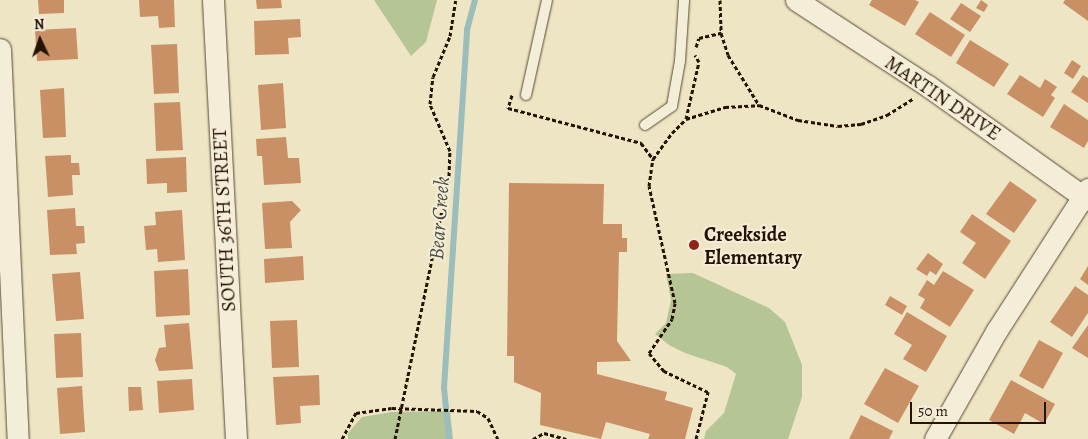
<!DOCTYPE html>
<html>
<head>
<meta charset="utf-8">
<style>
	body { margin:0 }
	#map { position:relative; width:1088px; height:439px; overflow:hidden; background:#eee5c5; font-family:Alegreya,serif }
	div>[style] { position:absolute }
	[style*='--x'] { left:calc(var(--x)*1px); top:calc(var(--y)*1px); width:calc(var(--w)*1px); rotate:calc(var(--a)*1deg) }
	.green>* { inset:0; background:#b6c596 }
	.stream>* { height:5.5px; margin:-2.75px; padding:0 2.75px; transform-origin:2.75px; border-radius:2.75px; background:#9bbdbb }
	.building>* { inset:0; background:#ca9065 }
	.path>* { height:3px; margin-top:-1.5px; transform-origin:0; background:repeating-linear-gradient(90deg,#251301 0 4px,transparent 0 6.5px) }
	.roads { filter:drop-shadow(0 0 1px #574832) drop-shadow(0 0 1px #574832) }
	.service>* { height:10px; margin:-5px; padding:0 5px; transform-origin:5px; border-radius:5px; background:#f4eed9 }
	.minor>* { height:21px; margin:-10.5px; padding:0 10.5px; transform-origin:10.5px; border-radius:10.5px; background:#f4eed9 }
	.dots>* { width:14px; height:14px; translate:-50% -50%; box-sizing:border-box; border:2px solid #f4eed9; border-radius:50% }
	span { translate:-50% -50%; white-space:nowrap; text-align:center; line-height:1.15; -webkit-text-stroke:4px #f4eed9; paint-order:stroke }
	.street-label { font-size:20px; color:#251301 }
	.poi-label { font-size:20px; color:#251301; font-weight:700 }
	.left { translate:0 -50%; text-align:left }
	.water-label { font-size:21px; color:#4e4e42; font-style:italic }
	.north { position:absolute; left:15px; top:15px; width:50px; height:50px; -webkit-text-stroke:4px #f4eed9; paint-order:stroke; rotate:357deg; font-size:14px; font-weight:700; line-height:20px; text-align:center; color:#251301 }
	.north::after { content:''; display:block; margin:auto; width:18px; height:22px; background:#251301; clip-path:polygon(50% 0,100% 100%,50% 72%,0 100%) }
	.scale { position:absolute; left:910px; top:402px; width:136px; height:22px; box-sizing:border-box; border:2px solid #251301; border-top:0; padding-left:6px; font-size:15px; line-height:18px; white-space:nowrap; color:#251301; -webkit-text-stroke:4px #f4eed9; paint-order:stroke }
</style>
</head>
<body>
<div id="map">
	<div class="green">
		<div style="clip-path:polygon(374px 0,437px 0,426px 42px,411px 56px)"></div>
		<div style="clip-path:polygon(693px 273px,769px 308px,785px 322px,802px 365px,802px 397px,788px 439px,704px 439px,706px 431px,724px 413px,736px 374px,727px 367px,685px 353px,669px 345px,655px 334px,666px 323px,671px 300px,666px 274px)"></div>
		<div style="clip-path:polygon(450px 411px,453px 439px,348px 439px,348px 433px,362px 417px,392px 412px)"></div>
	</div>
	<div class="stream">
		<div style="--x:449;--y:439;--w:51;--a:-95.6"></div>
		<div style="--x:444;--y:388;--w:359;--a:-86.3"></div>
		<div style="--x:467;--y:30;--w:31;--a:-75"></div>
	</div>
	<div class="building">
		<div style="clip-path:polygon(38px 0,64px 0,64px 13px,39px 14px)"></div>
		<div style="clip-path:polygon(139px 0,174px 0,175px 27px,159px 28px,158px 16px,140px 17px)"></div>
		<div style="clip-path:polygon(256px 0,281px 0,282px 8px,257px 9px)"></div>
		<div style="clip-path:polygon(872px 0,915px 0,919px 2px,905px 26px,869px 5px)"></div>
		<div style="clip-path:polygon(981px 0,988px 5px,984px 12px,976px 8px)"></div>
		<div style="clip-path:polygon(1065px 0,1088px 0,1088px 21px,1063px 3px)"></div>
		<div style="clip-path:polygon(961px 3px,981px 16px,970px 32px,950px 19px)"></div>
		<div style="clip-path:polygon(930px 12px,965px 35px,951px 57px,915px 34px)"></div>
		<div style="clip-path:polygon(300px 19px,301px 37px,288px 38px,289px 54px,255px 55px,254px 21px)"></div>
		<div style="clip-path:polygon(76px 28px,78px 59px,37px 61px,35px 30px)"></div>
		<div style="clip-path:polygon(970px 40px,1009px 64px,994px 87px,956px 63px)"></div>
		<div style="clip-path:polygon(177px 44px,179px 93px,154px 94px,151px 45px)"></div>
		<div style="clip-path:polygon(1072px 60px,1081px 66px,1073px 79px,1064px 73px)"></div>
		<div style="clip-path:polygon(1020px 75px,1040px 88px,1045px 79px,1057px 87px,1051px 95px,1055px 98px,1043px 117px,1007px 94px)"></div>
		<div style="clip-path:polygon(1083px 75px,1088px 78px,1088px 103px,1071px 92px)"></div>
		<div style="clip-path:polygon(283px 83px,286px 128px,261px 130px,258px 85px)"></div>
		<div style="clip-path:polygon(64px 88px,66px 137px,43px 138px,40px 90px)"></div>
		<div style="clip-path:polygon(180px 102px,183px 150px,156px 151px,154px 103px)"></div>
		<div style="clip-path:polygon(1064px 104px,1088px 120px,1088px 141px,1084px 148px,1050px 127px)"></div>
		<div style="clip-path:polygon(286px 137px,288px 158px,299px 158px,301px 183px,264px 185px,262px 156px,257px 156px,256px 139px)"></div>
		<div style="clip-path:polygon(71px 155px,71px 163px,79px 163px,80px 175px,72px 175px,73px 195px,48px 197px,45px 156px)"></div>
		<div style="clip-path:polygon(186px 157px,187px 192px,167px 193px,167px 183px,147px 184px,146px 159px)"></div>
		<div style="clip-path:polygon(1010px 181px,1037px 200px,1014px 233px,986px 214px)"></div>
		<div style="clip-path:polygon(509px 183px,604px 184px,603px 224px,622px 224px,622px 238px,627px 238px,627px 252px,619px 252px,617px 341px,631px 361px,597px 362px,597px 374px,667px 392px,665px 400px,693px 408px,685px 439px,648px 439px,650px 434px,606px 422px,601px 439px,540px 425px,541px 393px,514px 382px,514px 356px,507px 356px)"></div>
		<div style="clip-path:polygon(292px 201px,301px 210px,290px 222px,292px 248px,265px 249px,262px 203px)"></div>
		<div style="clip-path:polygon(75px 208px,76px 226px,84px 226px,85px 243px,76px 244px,77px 254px,50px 255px,47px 210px)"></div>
		<div style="clip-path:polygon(182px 210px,185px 260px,158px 262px,157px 249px,146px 250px,144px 226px,156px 225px,155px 212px)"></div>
		<div style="clip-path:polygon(972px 214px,1011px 241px,985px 279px,962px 263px,976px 243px,960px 232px)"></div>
		<div style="clip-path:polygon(928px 253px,943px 264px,936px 275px,930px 271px,927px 276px,916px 269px)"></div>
		<div style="clip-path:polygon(303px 256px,304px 280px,265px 283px,264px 259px)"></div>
		<div style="clip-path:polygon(1088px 266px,1088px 285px,1080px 279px)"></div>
		<div style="clip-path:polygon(188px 269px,190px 315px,156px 317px,154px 271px)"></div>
		<div style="clip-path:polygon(943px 271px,974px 290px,950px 327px,920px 308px,925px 299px,918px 295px,927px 280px,934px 285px)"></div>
		<div style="clip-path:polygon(80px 272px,84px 319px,56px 321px,52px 274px)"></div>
		<div style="clip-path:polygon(1075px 286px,1088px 295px,1088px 313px,1072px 337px,1050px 322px)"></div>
		<div style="clip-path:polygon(890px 296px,907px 306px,902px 315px,885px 305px)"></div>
		<div style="clip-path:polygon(907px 312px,947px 336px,926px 372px,903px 359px,912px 345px,894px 334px)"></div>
		<div style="clip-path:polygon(297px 320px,299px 367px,272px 368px,270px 321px)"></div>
		<div style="clip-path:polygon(189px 323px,193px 369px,159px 371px,155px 360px,159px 348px,166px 347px,164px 325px)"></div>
		<div style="clip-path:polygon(1088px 325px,1088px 358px,1072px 348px)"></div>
		<div style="clip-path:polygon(81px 333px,83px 377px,56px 378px,54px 334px)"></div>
		<div style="clip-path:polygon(1039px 340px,1063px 353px,1043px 389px,1019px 376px)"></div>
		<div style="clip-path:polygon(885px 368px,919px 386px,898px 423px,864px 404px)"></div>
		<div style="clip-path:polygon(319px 375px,320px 405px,300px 406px,301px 423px,276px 425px,273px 377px)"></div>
		<div style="clip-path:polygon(192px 379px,194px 410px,159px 413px,157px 381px)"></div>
		<div style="clip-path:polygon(1011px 380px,1055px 404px,1044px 424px,1025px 413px,1014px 434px,989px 420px)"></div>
		<div style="clip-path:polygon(82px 386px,85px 432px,60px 434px,57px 388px)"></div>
		<div style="clip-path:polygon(128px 387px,141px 387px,143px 410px,129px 411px)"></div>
		<div style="clip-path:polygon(861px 415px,893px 431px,889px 439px,849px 439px)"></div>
	</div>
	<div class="path">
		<div style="--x:720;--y:0;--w:33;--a:88"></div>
		<div style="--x:721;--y:33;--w:23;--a:72"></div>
		<div style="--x:728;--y:55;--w:59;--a:58.2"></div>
		<div style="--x:696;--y:47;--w:9;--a:-72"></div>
		<div style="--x:699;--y:38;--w:23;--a:-13"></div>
		<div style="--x:512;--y:95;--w:14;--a:107"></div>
		<div style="--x:508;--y:108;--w:138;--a:14.7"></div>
		<div style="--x:641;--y:143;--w:20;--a:53"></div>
		<div style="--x:686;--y:119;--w:58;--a:-77.2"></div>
		<div style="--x:699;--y:62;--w:8;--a:-120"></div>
		<div style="--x:342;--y:439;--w:30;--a:-62"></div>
		<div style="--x:356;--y:413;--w:36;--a:-8"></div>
		<div style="--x:392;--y:408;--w:85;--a:2"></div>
		<div style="--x:477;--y:411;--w:13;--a:32"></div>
		<div style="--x:488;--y:418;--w:23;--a:65"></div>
		<div style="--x:395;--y:439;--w:268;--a:-78.4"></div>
		<div style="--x:449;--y:176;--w:25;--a:-88"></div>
		<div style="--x:450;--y:151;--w:51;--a:-113.1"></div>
		<div style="--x:430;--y:104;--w:27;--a:-84"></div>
		<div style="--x:433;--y:77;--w:44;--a:-67.5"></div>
		<div style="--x:450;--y:36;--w:36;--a:-81"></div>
		<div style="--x:533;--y:439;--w:13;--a:-29"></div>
		<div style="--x:544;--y:433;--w:23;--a:15"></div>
		<div style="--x:696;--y:439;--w:49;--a:-75.7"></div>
		<div style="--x:708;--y:392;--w:49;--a:-154.5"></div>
		<div style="--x:664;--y:371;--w:23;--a:-130"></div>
		<div style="--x:649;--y:353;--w:41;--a:-55.9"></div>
		<div style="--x:672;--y:319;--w:16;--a:-79"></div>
		<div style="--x:675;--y:303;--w:120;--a:-102.5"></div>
		<div style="--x:649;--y:186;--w:27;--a:-82"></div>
		<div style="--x:653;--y:159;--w:32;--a:-54"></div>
		<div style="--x:672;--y:133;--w:20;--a:-45"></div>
		<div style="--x:686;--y:119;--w:41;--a:-17.1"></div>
		<div style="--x:725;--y:107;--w:34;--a:-3"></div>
		<div style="--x:759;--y:105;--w:42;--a:21"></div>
		<div style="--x:798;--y:120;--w:40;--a:8.5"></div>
		<div style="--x:838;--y:126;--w:23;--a:-5"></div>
		<div style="--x:861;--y:124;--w:28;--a:-19"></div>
		<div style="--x:887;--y:115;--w:32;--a:-32"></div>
	</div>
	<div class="roads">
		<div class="service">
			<div style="--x:526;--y:95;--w:97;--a:-77.5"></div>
			<div style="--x:645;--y:125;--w:33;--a:-35"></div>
			<div style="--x:672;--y:106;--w:46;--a:-79.9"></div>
			<div style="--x:680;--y:61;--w:61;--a:-86.2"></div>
		</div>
		<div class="minor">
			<div style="--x:213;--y:0;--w:440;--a:87"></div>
			<div style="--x:796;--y:0;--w:158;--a:33.1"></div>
			<div style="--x:928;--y:86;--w:196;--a:35.5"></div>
			<div style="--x:0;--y:49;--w:390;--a:87.4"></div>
			<div style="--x:935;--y:439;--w:125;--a:-60.4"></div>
			<div style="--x:997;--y:330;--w:168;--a:-57.2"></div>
		</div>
	</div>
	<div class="dots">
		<div style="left:694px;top:245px;background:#8f2418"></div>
	</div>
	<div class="street-label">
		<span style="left:943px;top:98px;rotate:34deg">MARTIN DRIVE</span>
		<span style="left:224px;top:220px;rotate:-93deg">SOUTH 36TH STREET</span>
	</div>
	<div class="poi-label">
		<span class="left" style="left:704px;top:246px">Creekside<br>Elementary</span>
	</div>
	<div class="water-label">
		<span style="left:439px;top:218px;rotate:-86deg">Bear Creek</span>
	</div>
	<div class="north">N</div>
	<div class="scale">50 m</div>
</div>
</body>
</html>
